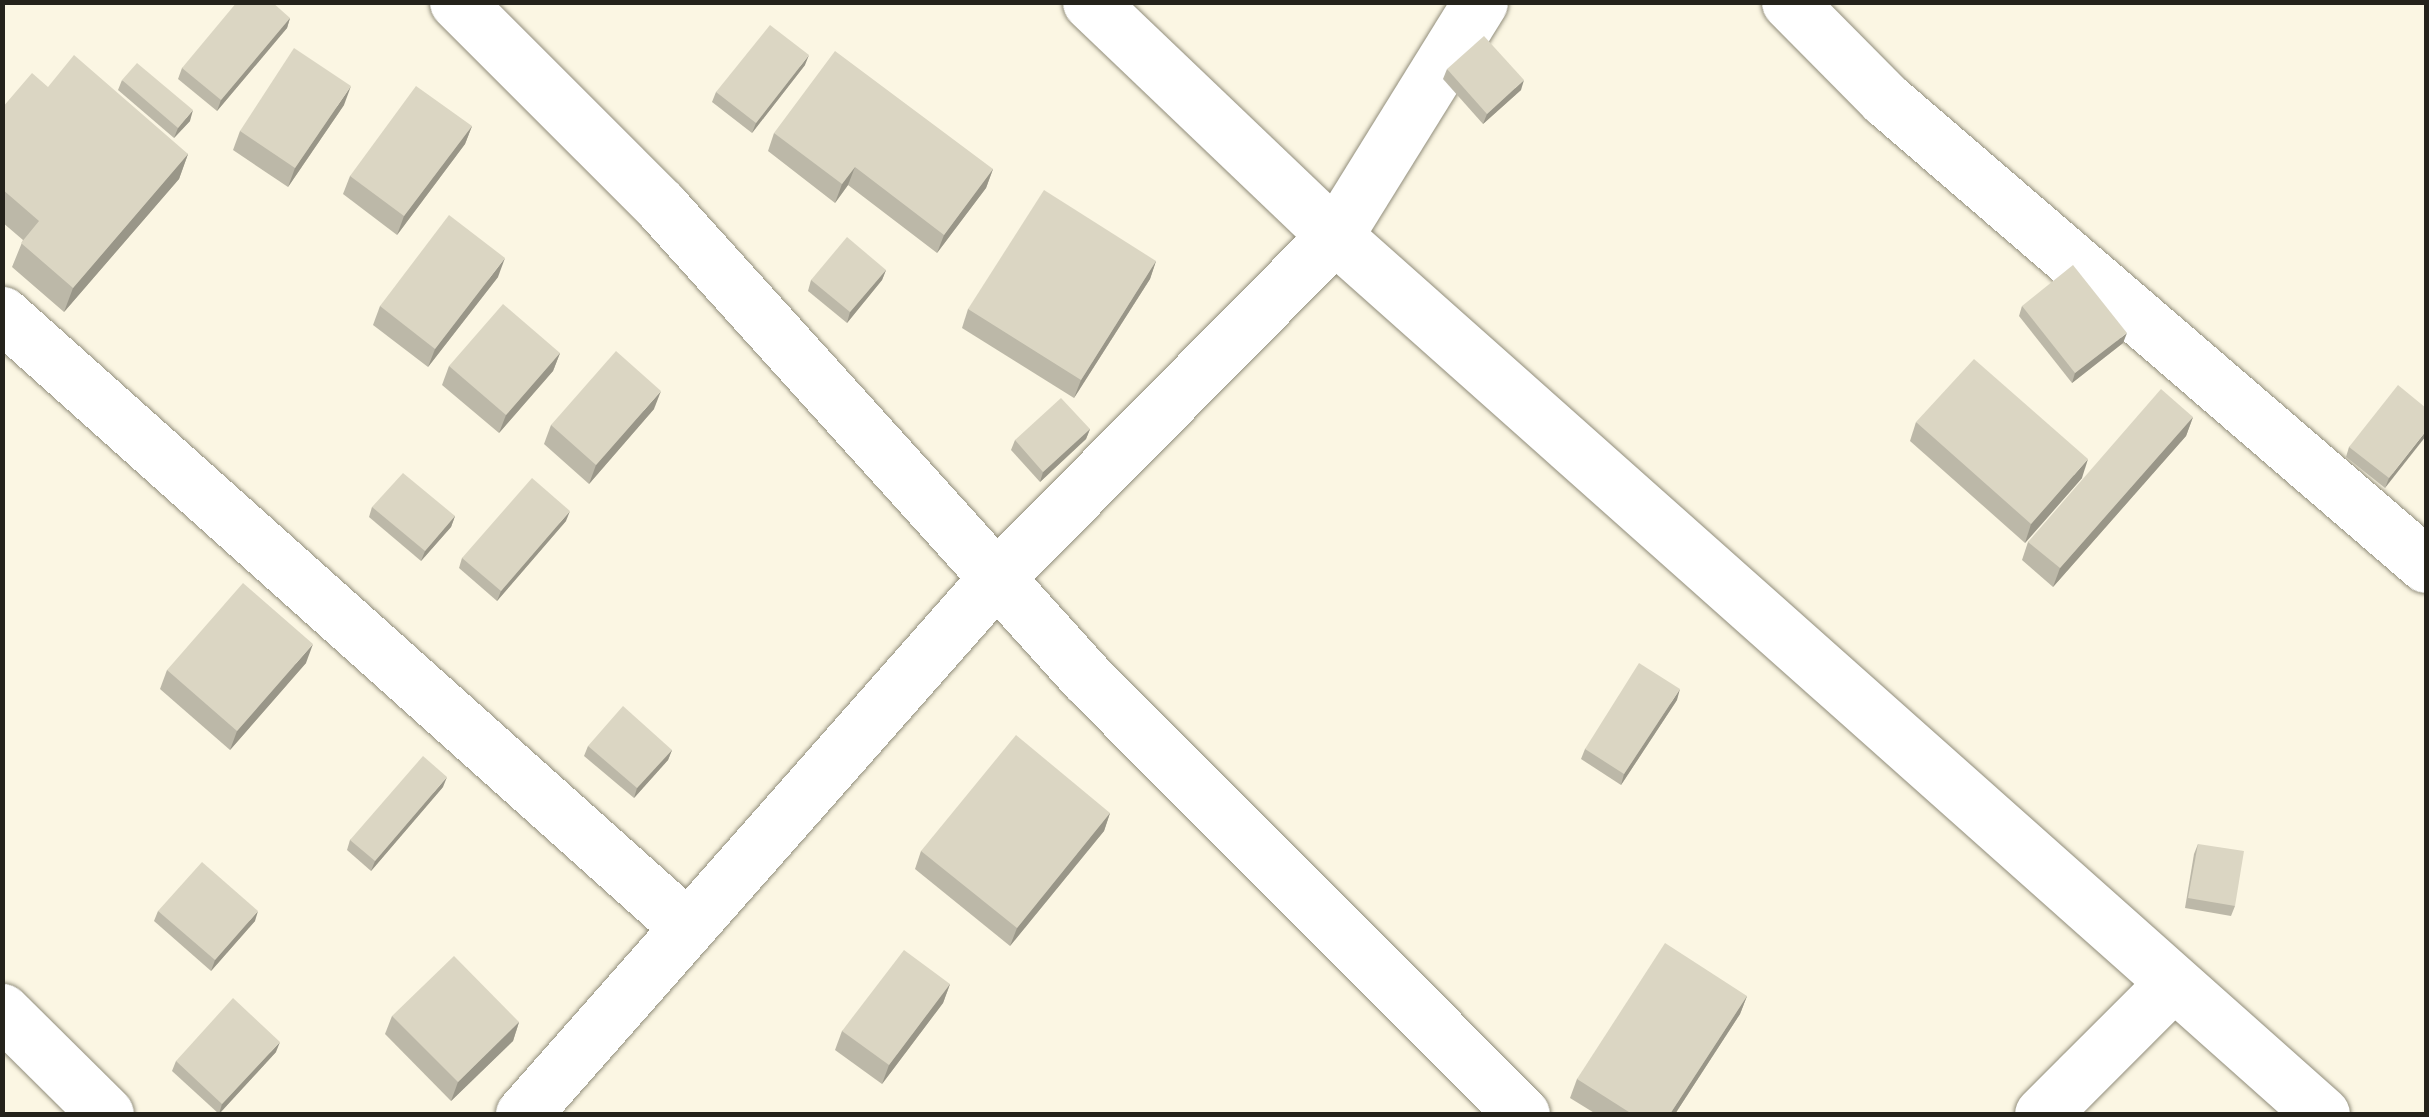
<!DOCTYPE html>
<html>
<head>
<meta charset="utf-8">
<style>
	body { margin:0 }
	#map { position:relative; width:2429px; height:1117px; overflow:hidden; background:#fbf6e3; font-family:Ubuntu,sans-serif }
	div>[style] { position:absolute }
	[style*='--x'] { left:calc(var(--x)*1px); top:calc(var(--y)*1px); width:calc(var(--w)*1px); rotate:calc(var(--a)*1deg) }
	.roads { filter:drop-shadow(0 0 2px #918d7b) drop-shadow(0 0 2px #918d7b) }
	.minor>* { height:55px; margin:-27.5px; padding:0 27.5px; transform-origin:27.5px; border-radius:27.5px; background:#fff }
	.wall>* { inset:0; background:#bcb8a8 }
	.shaded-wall>* { inset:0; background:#999688 }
	.building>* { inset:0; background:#dbd6c3 }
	span { translate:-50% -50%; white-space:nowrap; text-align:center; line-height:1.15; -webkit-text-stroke:8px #fff; paint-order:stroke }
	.frame { position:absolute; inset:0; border:5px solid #24221b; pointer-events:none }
</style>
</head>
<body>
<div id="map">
	<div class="roads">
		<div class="minor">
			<div style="--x:457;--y:2;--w:287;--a:45"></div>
			<div style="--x:660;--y:205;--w:636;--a:47.93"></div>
			<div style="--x:1086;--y:677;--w:617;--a:45.07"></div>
			<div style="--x:1090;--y:2;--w:339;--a:43.7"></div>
			<div style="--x:1335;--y:236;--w:1321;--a:41.66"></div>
			<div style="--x:1789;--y:2;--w:136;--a:45.3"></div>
			<div style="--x:1885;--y:99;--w:714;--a:40.74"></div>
			<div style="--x:2;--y:314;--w:918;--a:41.82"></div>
			<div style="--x:2;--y:1011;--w:146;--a:44.7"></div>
			<div style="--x:523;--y:1114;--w:716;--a:-48.57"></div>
			<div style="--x:997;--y:577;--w:480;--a:-45.3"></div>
			<div style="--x:1335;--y:236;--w:275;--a:-58.2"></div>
			<div style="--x:2042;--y:1114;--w:184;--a:-45"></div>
		</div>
	</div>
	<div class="wall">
		<div style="clip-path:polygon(290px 18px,287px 28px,217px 111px,178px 79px,182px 68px)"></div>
		<div style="clip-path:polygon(805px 65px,752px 133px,712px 102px,716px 92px)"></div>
		<div style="clip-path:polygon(1447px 69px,1521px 90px,1483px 124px,1443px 79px)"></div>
		<div style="clip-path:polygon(122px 80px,190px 121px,174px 138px,118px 90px)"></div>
		<div style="clip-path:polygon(48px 87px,188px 154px,179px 179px,64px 312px,12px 267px,23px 240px,2px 222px,2px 108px)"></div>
		<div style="clip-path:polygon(344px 105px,288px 187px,233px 150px,240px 131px)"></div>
		<div style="clip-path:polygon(472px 126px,465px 144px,397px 235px,343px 194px,350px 176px)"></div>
		<div style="clip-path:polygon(774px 133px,993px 169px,986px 188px,937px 253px,848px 185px,835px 203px,768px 151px)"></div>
		<div style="clip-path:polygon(1156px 261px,1150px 279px,1074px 398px,962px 328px,968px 309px)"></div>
		<div style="clip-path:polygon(886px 270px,882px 280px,847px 323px,808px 291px,811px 280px)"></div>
		<div style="clip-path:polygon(498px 277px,428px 367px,373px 325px,380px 306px)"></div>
		<div style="clip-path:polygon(2022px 306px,2123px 343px,2072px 383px,2019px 316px)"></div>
		<div style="clip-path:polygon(560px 353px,553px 371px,499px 433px,442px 385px,449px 366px)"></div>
		<div style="clip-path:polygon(2426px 408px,2385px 488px,2346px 457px,2349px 447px)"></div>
		<div style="clip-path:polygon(654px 409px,589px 484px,544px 444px,551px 425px)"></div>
		<div style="clip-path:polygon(2193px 417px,2186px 436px,2053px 587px,2022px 560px,2028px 542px)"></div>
		<div style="clip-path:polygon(1916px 422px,2082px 478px,2025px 543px,1910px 441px)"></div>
		<div style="clip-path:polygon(1090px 429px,1086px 439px,1040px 482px,1011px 450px,1015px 440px)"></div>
		<div style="clip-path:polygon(372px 507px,455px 516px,451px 527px,421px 561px,369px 517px)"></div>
		<div style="clip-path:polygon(566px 521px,497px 601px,459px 568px,462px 558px)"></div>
		<div style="clip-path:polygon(306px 663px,230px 750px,160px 689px,167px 670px)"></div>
		<div style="clip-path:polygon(1677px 700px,1621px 785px,1581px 759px,1585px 749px)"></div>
		<div style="clip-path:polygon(588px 746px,672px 750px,668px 760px,634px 798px,584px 756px)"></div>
		<div style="clip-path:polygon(443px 787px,371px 871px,347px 850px,350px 840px)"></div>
		<div style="clip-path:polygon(1110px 813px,1104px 831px,1010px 946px,915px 869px,921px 851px)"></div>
		<div style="clip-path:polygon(2198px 844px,2235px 906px,2231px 916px,2185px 908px,2194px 854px)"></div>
		<div style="clip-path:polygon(158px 911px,255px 921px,211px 971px,154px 921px)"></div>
		<div style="clip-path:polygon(950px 984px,943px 1003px,882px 1084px,835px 1050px,842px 1031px)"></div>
		<div style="clip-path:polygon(1747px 996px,1740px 1014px,1675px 1114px,1596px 1114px,1570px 1098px,1577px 1079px)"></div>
		<div style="clip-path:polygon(392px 1016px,519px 1022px,513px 1041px,451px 1101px,385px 1034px)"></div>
		<div style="clip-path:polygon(276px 1052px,219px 1114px,172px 1071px,176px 1061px)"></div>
	</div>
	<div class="shaded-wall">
		<div style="clip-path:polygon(290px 18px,287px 28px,217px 111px,221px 100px)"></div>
		<div style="clip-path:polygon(809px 55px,805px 65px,752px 133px,756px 123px)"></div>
		<div style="clip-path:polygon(1524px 80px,1521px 90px,1483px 124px,1487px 114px)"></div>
		<div style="clip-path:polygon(351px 86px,344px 105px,288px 187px,295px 168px)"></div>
		<div style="clip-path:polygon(193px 110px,190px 121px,174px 138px,178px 128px)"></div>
		<div style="clip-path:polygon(472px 126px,465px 144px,397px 235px,404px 216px)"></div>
		<div style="clip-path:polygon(188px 154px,179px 179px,64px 312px,73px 288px)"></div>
		<div style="clip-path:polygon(855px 167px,848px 185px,835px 203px,842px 184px)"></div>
		<div style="clip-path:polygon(993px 169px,986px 188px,937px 253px,944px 235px)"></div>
		<div style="clip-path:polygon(505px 258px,498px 277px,428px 367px,435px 349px)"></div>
		<div style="clip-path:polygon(1156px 261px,1150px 279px,1074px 398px,1081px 380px)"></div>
		<div style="clip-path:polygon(886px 270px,882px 280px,847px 323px,850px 312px)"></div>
		<div style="clip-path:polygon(2127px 333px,2123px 343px,2072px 383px,2075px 373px)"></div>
		<div style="clip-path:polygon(560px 353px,553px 371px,499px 433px,506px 415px)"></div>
		<div style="clip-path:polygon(661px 391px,654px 409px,589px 484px,596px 465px)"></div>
		<div style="clip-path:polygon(2193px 417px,2186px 436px,2053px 587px,2060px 568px)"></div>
		<div style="clip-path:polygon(1090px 429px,1086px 439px,1040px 482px,1043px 472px)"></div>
		<div style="clip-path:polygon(2426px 431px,2426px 436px,2385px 488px,2389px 478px)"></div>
		<div style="clip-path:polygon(2088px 459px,2082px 478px,2025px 543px,2031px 524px)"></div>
		<div style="clip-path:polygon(570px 511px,566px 521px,497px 601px,501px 591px)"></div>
		<div style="clip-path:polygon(455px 516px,451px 527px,421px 561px,425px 551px)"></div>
		<div style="clip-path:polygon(313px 644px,306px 663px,230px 750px,237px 731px)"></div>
		<div style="clip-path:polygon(1680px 689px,1677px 700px,1621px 785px,1624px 774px)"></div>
		<div style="clip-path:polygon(672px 750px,668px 760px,634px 798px,637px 788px)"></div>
		<div style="clip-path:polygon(447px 777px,443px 787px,371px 871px,375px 861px)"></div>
		<div style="clip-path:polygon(1110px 813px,1104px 831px,1010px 946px,1017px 928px)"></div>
		<div style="clip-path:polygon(258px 911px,255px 921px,211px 971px,215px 960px)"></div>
		<div style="clip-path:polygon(950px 984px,943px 1003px,882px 1084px,889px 1065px)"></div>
		<div style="clip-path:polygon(1747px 996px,1740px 1014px,1675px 1114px,1670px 1114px)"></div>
		<div style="clip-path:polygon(519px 1022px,513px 1041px,451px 1101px,458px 1082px)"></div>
		<div style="clip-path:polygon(280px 1042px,276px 1052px,219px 1114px,222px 1104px)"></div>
	</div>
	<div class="building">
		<div style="clip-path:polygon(237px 2px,272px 2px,290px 18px,221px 100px,182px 68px)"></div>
		<div style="clip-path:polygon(770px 25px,809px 55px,756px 123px,716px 92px)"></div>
		<div style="clip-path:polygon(1484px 36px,1524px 80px,1487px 114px,1447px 69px)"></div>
		<div style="clip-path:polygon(294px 48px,351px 86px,295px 168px,240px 131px)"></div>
		<div style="clip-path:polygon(835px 51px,993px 169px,944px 235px,855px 167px,842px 184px,774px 133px)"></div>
		<div style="clip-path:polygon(74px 55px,188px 154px,73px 288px,21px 243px,39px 221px,2px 189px,2px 108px,32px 73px,48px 87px)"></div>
		<div style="clip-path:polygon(137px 63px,193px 110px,178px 128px,122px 80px)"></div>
		<div style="clip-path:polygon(416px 86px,472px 126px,404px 216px,350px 176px)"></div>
		<div style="clip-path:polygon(1044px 190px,1156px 261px,1081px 380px,968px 309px)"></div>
		<div style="clip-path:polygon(449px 215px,505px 258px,435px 349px,380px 306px)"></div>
		<div style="clip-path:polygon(847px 237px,886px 270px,850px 312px,811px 280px)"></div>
		<div style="clip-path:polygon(2073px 265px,2127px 333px,2075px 373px,2022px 306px)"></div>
		<div style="clip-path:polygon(503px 304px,560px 353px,506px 415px,449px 366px)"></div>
		<div style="clip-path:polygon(616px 351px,661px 391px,596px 465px,551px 425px)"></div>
		<div style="clip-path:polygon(1974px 359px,2088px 459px,2031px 524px,1916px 422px)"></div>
		<div style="clip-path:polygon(2398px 385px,2426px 408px,2426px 431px,2389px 478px,2349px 447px)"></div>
		<div style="clip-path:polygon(2161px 389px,2193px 417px,2060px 568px,2028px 542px)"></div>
		<div style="clip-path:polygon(1061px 398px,1090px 429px,1043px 472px,1015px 440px)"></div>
		<div style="clip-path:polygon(403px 473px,455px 516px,425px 551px,372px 507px)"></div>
		<div style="clip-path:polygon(532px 478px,570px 511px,501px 591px,462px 558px)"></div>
		<div style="clip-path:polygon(243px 583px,313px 644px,237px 731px,167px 670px)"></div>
		<div style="clip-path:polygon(1639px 663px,1680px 689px,1624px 774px,1585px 749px)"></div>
		<div style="clip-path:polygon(623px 706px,672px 750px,637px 788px,588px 746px)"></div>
		<div style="clip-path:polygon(1016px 735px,1110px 813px,1017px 928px,921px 851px)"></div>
		<div style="clip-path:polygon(423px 756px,447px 777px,375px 861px,350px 840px)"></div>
		<div style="clip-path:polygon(2198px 844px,2244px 851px,2235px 906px,2188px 898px)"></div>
		<div style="clip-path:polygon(202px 862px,258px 911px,215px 960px,158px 911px)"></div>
		<div style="clip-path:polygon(1665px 943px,1747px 996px,1670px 1114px,1632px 1114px,1577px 1079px)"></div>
		<div style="clip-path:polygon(904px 950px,950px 984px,889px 1065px,842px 1031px)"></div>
		<div style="clip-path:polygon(454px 956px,519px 1022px,458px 1082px,392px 1016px)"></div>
		<div style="clip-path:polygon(233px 998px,280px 1042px,222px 1104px,176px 1061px)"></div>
	</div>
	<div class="frame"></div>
</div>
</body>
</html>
